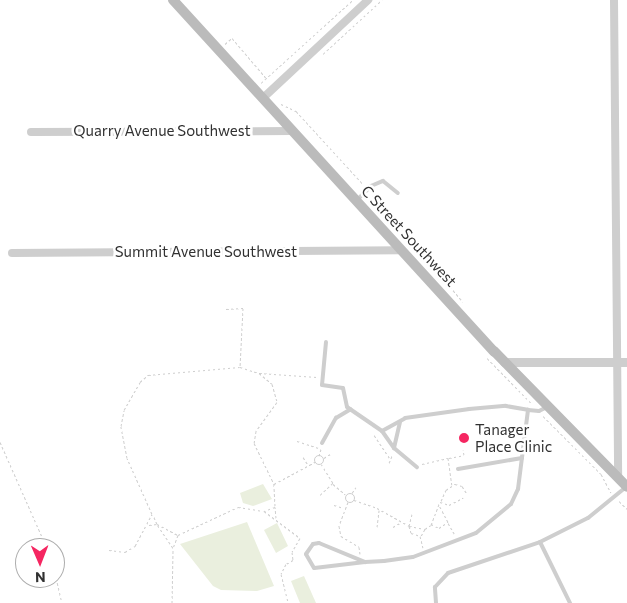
<!DOCTYPE html>
<html>
<head>
<meta charset="utf-8">
<style>
	body { margin:0 }
	#map { position:relative; width:627px; height:603px; overflow:hidden; background:#fff; font-family:Commissioner,sans-serif }
	div>[style] { position:absolute }
	[style*='--x'] { left:calc(var(--x)*1px); top:calc(var(--y)*1px); width:calc(var(--w)*1px); rotate:calc(var(--a)*1deg) }
	.green>* { inset:0; background:#eaefde }
	.path>* { height:1px; margin-top:-0.5px; transform-origin:0; background:repeating-linear-gradient(90deg,#cecece 0 2.5px,transparent 0 5px) }
	.path>.ring { margin:-0.5px; padding:0; box-sizing:content-box; background:none; border:1px solid #cecece; border-radius:50% }
	.service>* { height:4px; margin:-2px; padding:0 2px; transform-origin:2px; border-radius:2px; background:#cecece }
	.minor>* { height:8px; margin:-4px; padding:0 4px; transform-origin:4px; border-radius:4px; background:#cecece }
	.tertiary>* { height:9px; margin:-4.5px; padding:0 4.5px; transform-origin:4.5px; border-radius:4.5px; background:#cecece }
	.secondary>* { height:10px; margin:-5px; padding:0 5px; transform-origin:5px; border-radius:5px; background:#bbb }
	.dots>* { width:14px; height:14px; translate:-50% -50%; box-sizing:border-box; border:2px solid #fff; border-radius:50% }
	span { translate:-50% -50%; white-space:nowrap; text-align:center; line-height:1.15; -webkit-text-stroke:5px #fff; paint-order:stroke }
	.street-label { font-size:15px; color:#313131 }
	.poi-label { font-size:15px; color:#313131 }
	.left { translate:0 -50%; text-align:left }
	.north { position:absolute; left:15px; top:538px; width:50px; height:50px; box-sizing:border-box; background:#fff; border:1px solid #adadad; border-radius:50%; rotate:179deg; font-size:14px; font-weight:700; line-height:20px; text-align:center; color:#313131 }
	.north::after { content:''; display:block; margin:auto; width:18px; height:22px; background:#f52661; clip-path:polygon(50% 0,100% 100%,50% 72%,0 100%) }
</style>
</head>
<body>
<div id="map">
	<div class="green">
		<div style="clip-path:polygon(263px 484px,272px 499px,253px 506px,243px 503px,240px 493px)"></div>
		<div style="clip-path:polygon(247px 522px,274px 586px,257px 591px,221px 590px,213px 586px,180px 544px)"></div>
		<div style="clip-path:polygon(277px 523px,288px 546px,276px 553px,264px 530px)"></div>
		<div style="clip-path:polygon(304px 576px,316px 603px,300px 603px,291px 581px)"></div>
	</div>
	<div class="path">
		<div style="--x:225;--y:44;--w:9;--a:-41"></div>
		<div style="--x:232;--y:38;--w:52;--a:49.6"></div>
		<div style="--x:323;--y:54;--w:80;--a:-42.5"></div>
		<div style="--x:261;--y:83;--w:124;--a:-42.1"></div>
		<div style="--x:281;--y:104;--w:17;--a:25"></div>
		<div style="--x:296;--y:111;--w:99;--a:47.5"></div>
		<div style="--x:372;--y:195;--w:140;--a:49.6"></div>
		<div style="--x:226;--y:309;--w:17;--a:-3"></div>
		<div style="--x:243;--y:308;--w:59;--a:92.9"></div>
		<div style="--x:240;--y:367;--w:20;--a:18"></div>
		<div style="--x:259;--y:373;--w:58;--a:3.9"></div>
		<div style="--x:487;--y:358;--w:64;--a:45.6"></div>
		<div style="--x:259;--y:373;--w:17;--a:40"></div>
		<div style="--x:272;--y:384;--w:19;--a:74"></div>
		<div style="--x:277;--y:402;--w:36;--a:126"></div>
		<div style="--x:256;--y:431;--w:12;--a:99"></div>
		<div style="--x:254;--y:443;--w:46;--a:64"></div>
		<div style="--x:543;--y:416;--w:82;--a:45"></div>
		<div style="--x:601;--y:474;--w:21;--a:62"></div>
		<div style="--x:374;--y:435;--w:30;--a:56"></div>
		<div style="--x:297;--y:441;--w:25;--a:18"></div>
		<div style="--x:321;--y:449;--w:7;--a:106"></div>
		<div style="--x:0;--y:442;--w:116;--a:66.1"></div>
		<div class="ring" style="left:314.5px;top:455.5px;width:8px;height:8px"></div>
		<div style="--x:303;--y:457;--w:9;--a:58"></div>
		<div style="--x:324;--y:458;--w:9;--a:-32"></div>
		<div style="--x:449;--y:458;--w:15;--a:-11"></div>
		<div style="--x:464;--y:455;--w:5;--a:-101"></div>
		<div style="--x:389;--y:463;--w:8;--a:-67"></div>
		<div style="--x:422;--y:464;--w:27;--a:-13"></div>
		<div style="--x:448;--y:458;--w:27;--a:82"></div>
		<div style="--x:333;--y:484;--w:16;--a:40"></div>
		<div style="--x:352;--y:493;--w:7;--a:-56"></div>
		<div class="ring" style="left:345.5px;top:493.5px;width:8px;height:8px"></div>
		<div style="--x:320;--y:495;--w:18;--a:-43"></div>
		<div style="--x:333;--y:483;--w:22;--a:-122"></div>
		<div style="--x:354;--y:500;--w:24;--a:19"></div>
		<div style="--x:377;--y:508;--w:37;--a:29"></div>
		<div style="--x:409;--y:526;--w:7;--a:74"></div>
		<div style="--x:411;--y:533;--w:9;--a:18"></div>
		<div style="--x:420;--y:536;--w:12;--a:76"></div>
		<div style="--x:441;--y:501;--w:12;--a:-66"></div>
		<div style="--x:446;--y:490;--w:11;--a:-34"></div>
		<div style="--x:455;--y:484;--w:7;--a:16"></div>
		<div style="--x:462;--y:486;--w:9;--a:58"></div>
		<div style="--x:619;--y:501;--w:11;--a:45"></div>
		<div style="--x:348;--y:502;--w:26;--a:111"></div>
		<div style="--x:339;--y:526;--w:10;--a:79"></div>
		<div style="--x:341;--y:536;--w:21;--a:31"></div>
		<div style="--x:359;--y:547;--w:7;--a:82"></div>
		<div style="--x:334;--y:505;--w:10;--a:17"></div>
		<div style="--x:275;--y:506;--w:22;--a:-93"></div>
		<div style="--x:274;--y:484;--w:47;--a:-28.2"></div>
		<div style="--x:412;--y:514;--w:12;--a:104"></div>
		<div style="--x:409;--y:526;--w:16;--a:11"></div>
		<div style="--x:425;--y:529;--w:8;--a:120"></div>
		<div style="--x:276;--y:518;--w:11;--a:-95"></div>
		<div style="--x:275;--y:507;--w:12;--a:160"></div>
		<div style="--x:264;--y:511;--w:45;--a:36.9"></div>
		<div style="--x:300;--y:538;--w:16;--a:120"></div>
		<div style="--x:292;--y:552;--w:8;--a:83"></div>
		<div style="--x:293;--y:560;--w:8;--a:150"></div>
		<div style="--x:286;--y:564;--w:11;--a:117"></div>
		<div style="--x:281;--y:574;--w:30;--a:76"></div>
		<div style="--x:448;--y:523;--w:14;--a:60"></div>
		<div style="--x:157;--y:524;--w:24;--a:28"></div>
		<div style="--x:178;--y:535;--w:14;--a:111"></div>
		<div style="--x:173;--y:548;--w:29;--a:-124"></div>
		<div style="--x:431;--y:524;--w:9;--a:27"></div>
		<div style="--x:439;--y:528;--w:11;--a:-34"></div>
		<div style="--x:448;--y:522;--w:19;--a:-118"></div>
		<div style="--x:149;--y:525;--w:8;--a:-7"></div>
		<div style="--x:157;--y:524;--w:10;--a:-114"></div>
		<div style="--x:377;--y:527;--w:17;--a:-83"></div>
		<div style="--x:393;--y:527;--w:8;--a:-30"></div>
		<div style="--x:425;--y:529;--w:7;--a:-34"></div>
		<div style="--x:431;--y:525;--w:25;--a:-69"></div>
		<div style="--x:440;--y:502;--w:9;--a:18"></div>
		<div style="--x:449;--y:505;--w:16;--a:-27"></div>
		<div style="--x:178;--y:535;--w:66;--a:-25"></div>
		<div style="--x:238;--y:507;--w:25;--a:9"></div>
		<div style="--x:109;--y:550;--w:16;--a:7"></div>
		<div style="--x:125;--y:552;--w:12;--a:-31"></div>
		<div style="--x:135;--y:546;--w:36;--a:-62"></div>
		<div style="--x:152;--y:514;--w:61;--a:-114.1"></div>
		<div style="--x:127;--y:458;--w:33;--a:-101"></div>
		<div style="--x:121;--y:426;--w:16;--a:-79"></div>
		<div style="--x:124;--y:410;--w:32;--a:-60"></div>
		<div style="--x:140;--y:382;--w:11;--a:-41"></div>
		<div style="--x:148;--y:375;--w:92;--a:-5"></div>
		<div style="--x:55;--y:573;--w:31;--a:77"></div>
		<div style="--x:172;--y:603;--w:54;--a:-88.9"></div>
	</div>
	<div class="service">
		<div style="--x:357;--y:200;--w:20;--a:-45"></div>
		<div style="--x:371;--y:186;--w:13;--a:-23"></div>
		<div style="--x:383;--y:181;--w:19;--a:39"></div>
		<div style="--x:326;--y:342;--w:43;--a:95.3"></div>
		<div style="--x:322;--y:385;--w:21;--a:8"></div>
		<div style="--x:343;--y:388;--w:19;--a:78"></div>
		<div style="--x:347;--y:407;--w:42;--a:34.4"></div>
		<div style="--x:382;--y:431;--w:26;--a:-29"></div>
		<div style="--x:405;--y:418;--w:65;--a:-8"></div>
		<div style="--x:469;--y:409;--w:37;--a:-5"></div>
		<div style="--x:506;--y:406;--w:22;--a:10"></div>
		<div style="--x:400;--y:422;--w:27;--a:103"></div>
		<div style="--x:394;--y:448;--w:30;--a:40"></div>
		<div style="--x:382;--y:431;--w:21;--a:55"></div>
		<div style="--x:322;--y:443;--w:29;--a:-61"></div>
		<div style="--x:336;--y:418;--w:17;--a:-31"></div>
		<div style="--x:458;--y:469;--w:65;--a:-9.8"></div>
		<div style="--x:540;--y:542;--w:68;--a:63.8"></div>
		<div style="--x:365;--y:562;--w:51;--a:173.3"></div>
		<div style="--x:314;--y:568;--w:16;--a:-120"></div>
		<div style="--x:306;--y:554;--w:12;--a:-55"></div>
		<div style="--x:313;--y:544;--w:6;--a:-9"></div>
		<div style="--x:319;--y:543;--w:50;--a:22.4"></div>
		<div style="--x:365;--y:562;--w:19;--a:-3"></div>
		<div style="--x:384;--y:561;--w:29;--a:-8"></div>
		<div style="--x:413;--y:557;--w:67;--a:-20.9"></div>
		<div style="--x:476;--y:533;--w:45;--a:-39.6"></div>
		<div style="--x:511;--y:504;--w:17;--a:-65"></div>
		<div style="--x:518;--y:489;--w:80;--a:-82.8"></div>
		<div style="--x:528;--y:410;--w:11;--a:5"></div>
		<div style="--x:539;--y:411;--w:9;--a:-27"></div>
		<div style="--x:436;--y:603;--w:16;--a:-94"></div>
		<div style="--x:435;--y:587;--w:19;--a:-47"></div>
		<div style="--x:448;--y:573;--w:97;--a:-18.6"></div>
		<div style="--x:540;--y:542;--w:54;--a:-26.6"></div>
		<div style="--x:588;--y:518;--w:49;--a:-39.2"></div>
	</div>
	<div class="minor">
		<div style="--x:614;--y:0;--w:478;--a:89.5"></div>
		<div style="--x:263;--y:98;--w:144;--a:-43"></div>
		<div style="--x:31;--y:132;--w:261;--a:-0.2"></div>
		<div style="--x:12;--y:253;--w:389;--a:-0.4"></div>
	</div>
	<div class="tertiary">
		<div style="--x:504;--y:362;--w:123;--a:0"></div>
	</div>
	<div class="secondary">
		<div style="--x:173;--y:0;--w:476;--a:47.6"></div>
		<div style="--x:494;--y:351;--w:190;--a:45.6"></div>
	</div>
	<div class="dots">
		<div style="left:464px;top:438px;background:#f52661"></div>
	</div>
	<div class="street-label">
		<span style="left:162px;top:131px">Quarry Avenue Southwest</span>
		<span style="left:409px;top:236px;rotate:47deg">C Street Southwest</span>
		<span style="left:206px;top:252px">Summit Avenue Southwest</span>
	</div>
	<div class="poi-label">
		<span class="left" style="left:475px;top:438px">Tanager<br>Place Clinic</span>
	</div>
	<div class="north">N</div>
</div>
</body>
</html>
